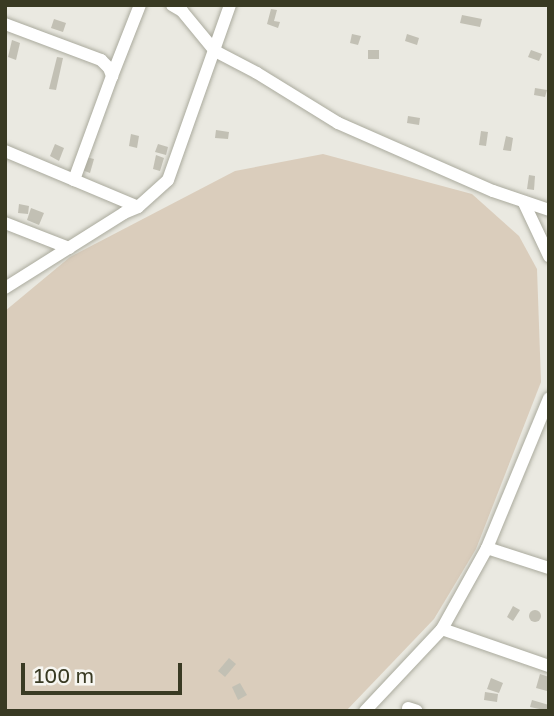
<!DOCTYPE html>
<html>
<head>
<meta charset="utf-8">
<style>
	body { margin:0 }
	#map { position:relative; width:554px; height:716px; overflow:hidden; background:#eae9e1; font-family:"Golos Text",sans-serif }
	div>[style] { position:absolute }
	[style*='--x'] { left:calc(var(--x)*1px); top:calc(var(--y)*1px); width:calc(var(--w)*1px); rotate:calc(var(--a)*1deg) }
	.green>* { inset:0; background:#dacdbc }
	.building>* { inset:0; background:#c2c0b4 }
	.round { border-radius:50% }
	.roads { filter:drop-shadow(0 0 2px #aaaa9d) drop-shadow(0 0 2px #aaaa9d) }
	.minor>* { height:12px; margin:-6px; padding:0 6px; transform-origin:6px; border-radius:6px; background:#fff }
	span { translate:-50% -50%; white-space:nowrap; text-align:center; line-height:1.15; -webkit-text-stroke:5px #f7f6f1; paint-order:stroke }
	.frame { position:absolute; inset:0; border:7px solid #393a23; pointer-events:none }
	.scale { position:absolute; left:21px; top:663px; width:161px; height:32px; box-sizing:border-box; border:4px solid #393a23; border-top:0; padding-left:9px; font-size:21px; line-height:24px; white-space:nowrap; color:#393a23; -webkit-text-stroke:5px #f7f6f1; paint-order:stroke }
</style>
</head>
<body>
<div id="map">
	<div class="green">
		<div style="clip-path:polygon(323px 154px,472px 194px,519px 236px,537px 269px,541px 382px,476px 549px,434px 619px,346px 711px,5px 711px,5px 311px,70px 257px,235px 171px)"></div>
	</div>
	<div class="building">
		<div style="clip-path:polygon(271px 9px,277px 10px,274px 21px,280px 22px,278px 28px,267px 24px)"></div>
		<div style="clip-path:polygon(462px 15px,482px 19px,480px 27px,460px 23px)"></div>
		<div style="clip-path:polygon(54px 19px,66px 23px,63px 32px,51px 28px)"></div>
		<div style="clip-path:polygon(352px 34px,361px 36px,358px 45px,350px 43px)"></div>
		<div style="clip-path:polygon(407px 34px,419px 38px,417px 45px,405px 41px)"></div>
		<div style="clip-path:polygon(12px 40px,20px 43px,16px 60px,8px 57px)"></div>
		<div style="clip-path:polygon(368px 50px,379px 50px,379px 59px,368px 59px)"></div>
		<div style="clip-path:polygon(531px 50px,542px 54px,539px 61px,528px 57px)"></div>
		<div style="clip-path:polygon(57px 57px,63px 58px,56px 90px,49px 89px)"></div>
		<div style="clip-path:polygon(535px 88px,547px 90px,545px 97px,534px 95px)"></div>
		<div style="clip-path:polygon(408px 116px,420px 118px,419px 125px,407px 123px)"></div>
		<div style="clip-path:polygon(216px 130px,229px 132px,228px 139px,215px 138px)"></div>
		<div style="clip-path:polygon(481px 131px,488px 132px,486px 146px,479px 145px)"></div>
		<div style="clip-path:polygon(131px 134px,139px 136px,137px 148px,129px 146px)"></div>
		<div style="clip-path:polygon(506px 136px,513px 138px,511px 151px,503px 150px)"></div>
		<div style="clip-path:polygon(55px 144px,64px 148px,59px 161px,50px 156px)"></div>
		<div style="clip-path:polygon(158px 144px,168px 147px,166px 155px,155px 152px)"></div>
		<div style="clip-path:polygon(156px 155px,164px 158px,160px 171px,153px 169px)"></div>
		<div style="clip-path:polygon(86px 157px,94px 159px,90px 173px,82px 170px)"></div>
		<div style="clip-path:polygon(529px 175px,535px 176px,534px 190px,527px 189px)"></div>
		<div style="clip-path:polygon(19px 204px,29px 206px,28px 214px,18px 213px)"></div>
		<div style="clip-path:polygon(31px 208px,44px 213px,39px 225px,27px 220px)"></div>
		<div style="clip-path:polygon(513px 606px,520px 610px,513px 621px,507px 617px)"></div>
		<div class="round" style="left:529px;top:610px;width:12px;height:12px"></div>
		<div style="clip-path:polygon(229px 658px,236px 664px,225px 677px,218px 671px)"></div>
		<div style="clip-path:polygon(540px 674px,549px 677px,547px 691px,536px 688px)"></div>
		<div style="clip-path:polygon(491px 678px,503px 683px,499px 693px,487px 689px)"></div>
		<div style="clip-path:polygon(240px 683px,247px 695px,238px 700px,232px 687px)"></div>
		<div style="clip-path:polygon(485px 692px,498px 694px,497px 702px,484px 700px)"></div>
		<div style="clip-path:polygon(532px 700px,549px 705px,549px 711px,530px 707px)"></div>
	</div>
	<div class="roads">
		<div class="minor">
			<div style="--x:172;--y:5;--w:12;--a:31"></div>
			<div style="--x:182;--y:11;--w:52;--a:50.5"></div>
			<div style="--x:215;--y:51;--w:47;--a:27.6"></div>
			<div style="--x:257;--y:73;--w:95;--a:31.7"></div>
			<div style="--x:338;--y:123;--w:169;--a:23.7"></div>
			<div style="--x:493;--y:191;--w:59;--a:18.7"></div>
			<div style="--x:5;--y:24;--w:103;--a:20.6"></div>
			<div style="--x:101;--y:60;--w:11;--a:45"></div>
			<div style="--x:109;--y:68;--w:9;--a:69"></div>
			<div style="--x:112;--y:76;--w:111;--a:110.1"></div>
			<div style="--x:112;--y:76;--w:76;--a:-68.5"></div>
			<div style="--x:5;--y:151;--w:144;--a:22.8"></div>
			<div style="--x:524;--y:203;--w:59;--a:64.7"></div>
			<div style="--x:5;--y:223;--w:69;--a:21.3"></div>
			<div style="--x:5;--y:288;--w:141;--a:-32.2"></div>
			<div style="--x:124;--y:213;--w:15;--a:-23"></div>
			<div style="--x:138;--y:207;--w:40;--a:-42"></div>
			<div style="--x:168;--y:180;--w:186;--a:-70.5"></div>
			<div style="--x:487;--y:548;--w:65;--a:17.9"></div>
			<div style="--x:442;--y:629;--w:113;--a:19.1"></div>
			<div style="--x:408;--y:708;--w:9;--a:18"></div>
			<div style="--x:365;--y:711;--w:112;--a:-46.8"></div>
			<div style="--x:442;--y:629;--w:93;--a:-60.9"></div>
			<div style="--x:487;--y:548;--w:162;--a:-67.5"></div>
		</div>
	</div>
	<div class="frame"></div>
	<div class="scale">100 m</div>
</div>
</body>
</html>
